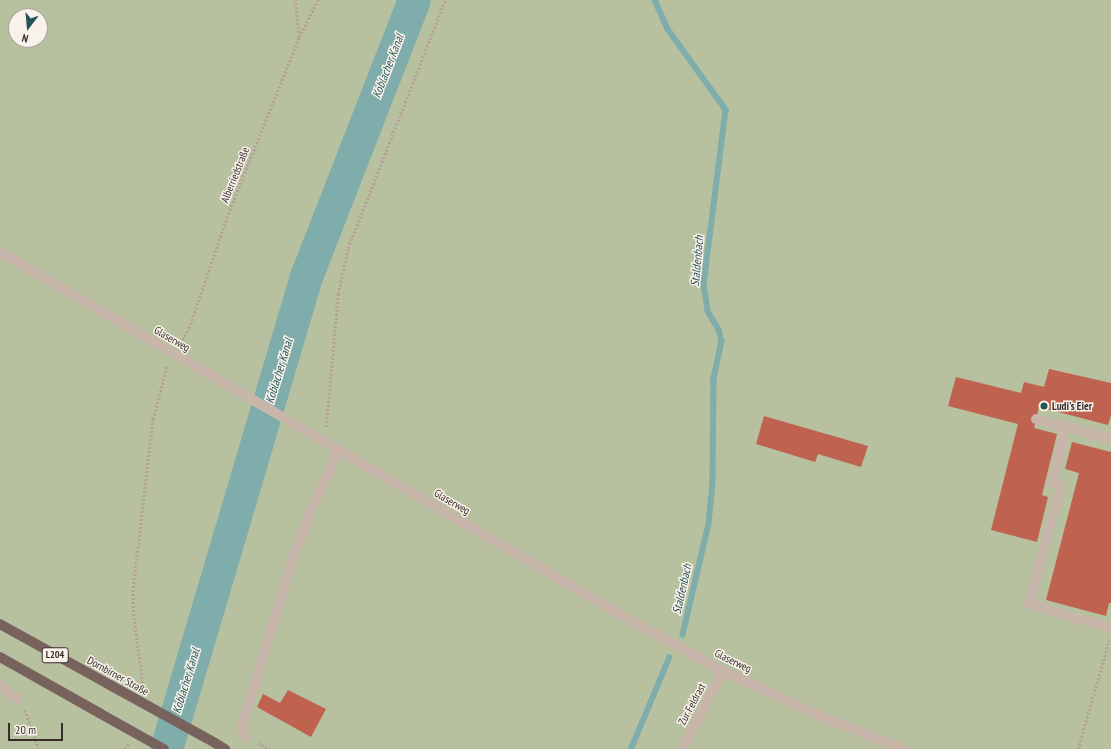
<!DOCTYPE html>
<html>
<head>
<meta charset="utf-8">
<style>
	body { margin:0 }
	#map { position:relative; width:1111px; height:749px; overflow:hidden; background:#f1e7df; font-family:"PT Sans Narrow",sans-serif }
	div>[style] { position:absolute }
	[style*='--x'] { left:calc(var(--x)*1px); top:calc(var(--y)*1px); width:calc(var(--w)*1px); rotate:calc(var(--a)*1deg) }
	.green>* { inset:0; background:#b7c09f }
	.stream>* { height:5.5px; margin:-2.75px; padding:0 2.75px; transform-origin:2.75px; border-radius:2.75px; background:#7fadab }
	.river>* { height:33px; margin:-16.5px; padding:0 16.5px; transform-origin:16.5px; border-radius:16.5px; background:#7fadab }
	.building>* { inset:0; background:#bf624f }
	.path>* { height:2.5px; margin-top:-1.25px; transform-origin:0; background:repeating-linear-gradient(90deg,#b5a095 0 2px,transparent 0 4px) }
	.minor>* { height:10px; margin:-5px; padding:0 5px; transform-origin:5px; border-radius:5px; background:#c9b6ab }
	.major>* { height:10px; margin:-5px; padding:0 5px; transform-origin:5px; border-radius:5px; background:#78635c }
	.major-bridge>* { height:10px; margin:-5px; padding:0 5px; transform-origin:5px; border-radius:5px; background:#78635c }
	.dots>* { width:11px; height:11px; translate:-50% -50%; box-sizing:border-box; border:2px solid #f9f2eb; border-radius:50% }
	span { translate:-50% -50%; white-space:nowrap; text-align:center; line-height:1.15; -webkit-text-stroke:3px #f9f2eb; paint-order:stroke }
	.shield-label span { padding:1px 3px; background:#f9f2eb; border:1px solid; border-radius:3px; -webkit-text-stroke-width:0 }
	.shield-label { font-size:10px; color:#372d2a; font-weight:700 }
	.street-label { font-size:11px; color:#372d2a }
	.poi-label { font-size:11px; color:#372d2a; font-weight:700 }
	.left { translate:0 -50%; text-align:left }
	.water-label { font-size:12px; color:#215656; font-style:italic }
	.north { position:absolute; left:8px; top:8px; width:40px; height:40px; box-sizing:border-box; background:#f9f2eb; border:1px solid #aba39e; border-radius:50%; rotate:196deg; font-size:11px; font-weight:700; line-height:16px; text-align:center; color:#372d2a }
	.north::after { content:''; display:block; margin:auto; width:14px; height:18px; background:#215656; clip-path:polygon(50% 0,100% 100%,50% 72%,0 100%) }
	.scale { position:absolute; left:8px; top:723px; width:55px; height:18px; box-sizing:border-box; border:2px solid #372d2a; border-top:0; padding-left:5px; font-size:12px; line-height:14px; white-space:nowrap; color:#372d2a; -webkit-text-stroke:3px #f9f2eb; paint-order:stroke }
</style>
</head>
<body>
<div id="map">
	<div class="green">
		<div style="clip-path:polygon(evenodd,0 0,1111px 0,1111px 749px,177px 749px,190px 713px,172px 704px,155px 749px,0 749px,0 0,16px 16px,40px 16px,40px 40px,16px 40px,16px 16px)"></div>
	</div>
	<div class="stream">
		<div style="--x:655;--y:0;--w:32;--a:66"></div>
		<div style="--x:668;--y:29;--w:100;--a:54.4"></div>
		<div style="--x:726;--y:110;--w:176;--a:97.2"></div>
		<div style="--x:704;--y:285;--w:26;--a:81"></div>
		<div style="--x:708;--y:311;--w:22;--a:60"></div>
		<div style="--x:719;--y:330;--w:11;--a:75"></div>
		<div style="--x:722;--y:341;--w:40;--a:102"></div>
		<div style="--x:714;--y:380;--w:103;--a:90.6"></div>
		<div style="--x:713;--y:483;--w:41;--a:95.6"></div>
		<div style="--x:709;--y:524;--w:114;--a:103.2"></div>
		<div style="--x:631;--y:749;--w:99;--a:-67.3"></div>
	</div>
	<div class="river">
		<div style="--x:166;--y:749;--w:495;--a:-73.5"></div>
		<div style="--x:307;--y:274;--w:294;--a:-68.7"></div>
	</div>
	<div class="building">
		<div style="clip-path:polygon(1049px 369px,1111px 383px,1111px 415px,1108px 425px,1039px 407px,1034px 428px,1057px 434px,1042px 495px,1048px 497px,1037px 542px,991px 530px,1018px 424px,948px 406px,956px 377px,1021px 393px,1024px 382px,1044px 387px)"></div>
		<div style="clip-path:polygon(764px 416px,868px 446px,861px 467px,818px 454px,815px 462px,756px 444px)"></div>
		<div style="clip-path:polygon(1072px 442px,1111px 452px,1111px 603px,1109px 603px,1106px 616px,1046px 600px,1079px 473px,1065px 469px)"></div>
		<div style="clip-path:polygon(288px 690px,326px 709px,311px 737px,257px 707px,263px 694px,280px 703px)"></div>
	</div>
	<div class="path">
		<div style="--x:299;--y:37;--w:42;--a:-62.8"></div>
		<div style="--x:180;--y:343;--w:17;--a:-59"></div>
		<div style="--x:189;--y:328;--w:120;--a:-71.1"></div>
		<div style="--x:228;--y:214;--w:191;--a:-68.1"></div>
		<div style="--x:299;--y:37;--w:37;--a:-96"></div>
		<div style="--x:326;--y:427;--w:134;--a:-84.8"></div>
		<div style="--x:338;--y:294;--w:47;--a:-77.7"></div>
		<div style="--x:348;--y:248;--w:266;--a:-68.6"></div>
		<div style="--x:143;--y:687;--w:76;--a:-97.6"></div>
		<div style="--x:133;--y:612;--w:24;--a:-90"></div>
		<div style="--x:133;--y:588;--w:170;--a:-83.3"></div>
		<div style="--x:153;--y:419;--w:55;--a:-75.2"></div>
		<div style="--x:25;--y:710;--w:41;--a:70.3"></div>
		<div style="--x:258;--y:743;--w:13;--a:27"></div>
		<div style="--x:125;--y:749;--w:6;--a:-59"></div>
		<div style="--x:1078;--y:749;--w:113;--a:-74.1"></div>
	</div>
	<div class="minor">
		<div style="--x:0;--y:252;--w:735;--a:30.3"></div>
		<div style="--x:635;--y:623;--w:100;--a:28.6"></div>
		<div style="--x:723;--y:671;--w:109;--a:24.9"></div>
		<div style="--x:822;--y:717;--w:88;--a:21.3"></div>
		<div style="--x:1036;--y:419;--w:31;--a:15"></div>
		<div style="--x:1111;--y:439;--w:47;--a:-165.1"></div>
		<div style="--x:1066;--y:427;--w:58;--a:104"></div>
		<div style="--x:1052;--y:483;--w:9;--a:13"></div>
		<div style="--x:1061;--y:485;--w:123;--a:105.1"></div>
		<div style="--x:1029;--y:604;--w:85;--a:16.3"></div>
		<div style="--x:0;--y:685;--w:22;--a:39"></div>
		<div style="--x:246;--y:736;--w:5;--a:-127"></div>
		<div style="--x:243;--y:732;--w:9;--a:-90"></div>
		<div style="--x:243;--y:723;--w:173;--a:-73.2"></div>
		<div style="--x:293;--y:557;--w:60;--a:-68.6"></div>
		<div style="--x:315;--y:501;--w:55;--a:-64.4"></div>
		<div style="--x:682;--y:749;--w:88;--a:-62.3"></div>
	</div>
	<div class="major">
		<div style="--x:0;--y:624;--w:126;--a:29"></div>
		<div style="--x:0;--y:657;--w:116;--a:29.4"></div>
		<div style="--x:215;--y:743;--w:12;--a:31"></div>
	</div>
	<div class="major-bridge">
		<div style="--x:110;--y:685;--w:120;--a:28.9"></div>
		<div style="--x:101;--y:714;--w:72;--a:29.1"></div>
	</div>
	<div class="dots">
		<div style="left:1044px;top:406px;background:#215656"></div>
	</div>
	<div class="shield-label">
		<span style="left:55px;top:655px">L204</span>
	</div>
	<div class="street-label">
		<span style="left:235px;top:175px;rotate:-68deg">Alberriedstraße</span>
		<span style="left:172px;top:339px;rotate:30deg">Glaserweg</span>
		<span style="left:452px;top:502px;rotate:30deg">Glaserweg</span>
		<span style="left:733px;top:661px;rotate:26deg">Glaserweg</span>
		<span style="left:118px;top:676px;rotate:29deg">Dornbirner Straße</span>
		<span style="left:692px;top:704px;rotate:-62deg">Zur Feldrast</span>
	</div>
	<div class="poi-label">
		<span class="left" style="left:1052px;top:406px">Ludi's Eier</span>
	</div>
	<div class="water-label">
		<span style="left:388px;top:66px;rotate:-69deg">Koblacher Kanal</span>
		<span style="left:697px;top:261px;rotate:-85deg">Staldenbach</span>
		<span style="left:279px;top:371px;rotate:-73deg">Koblacher Kanal</span>
		<span style="left:682px;top:589px;rotate:-77deg">Staldenbach</span>
		<span style="left:186px;top:681px;rotate:-73deg">Koblacher Kanal</span>
	</div>
	<div class="north">N</div>
	<div class="scale">20 m</div>
</div>
</body>
</html>
